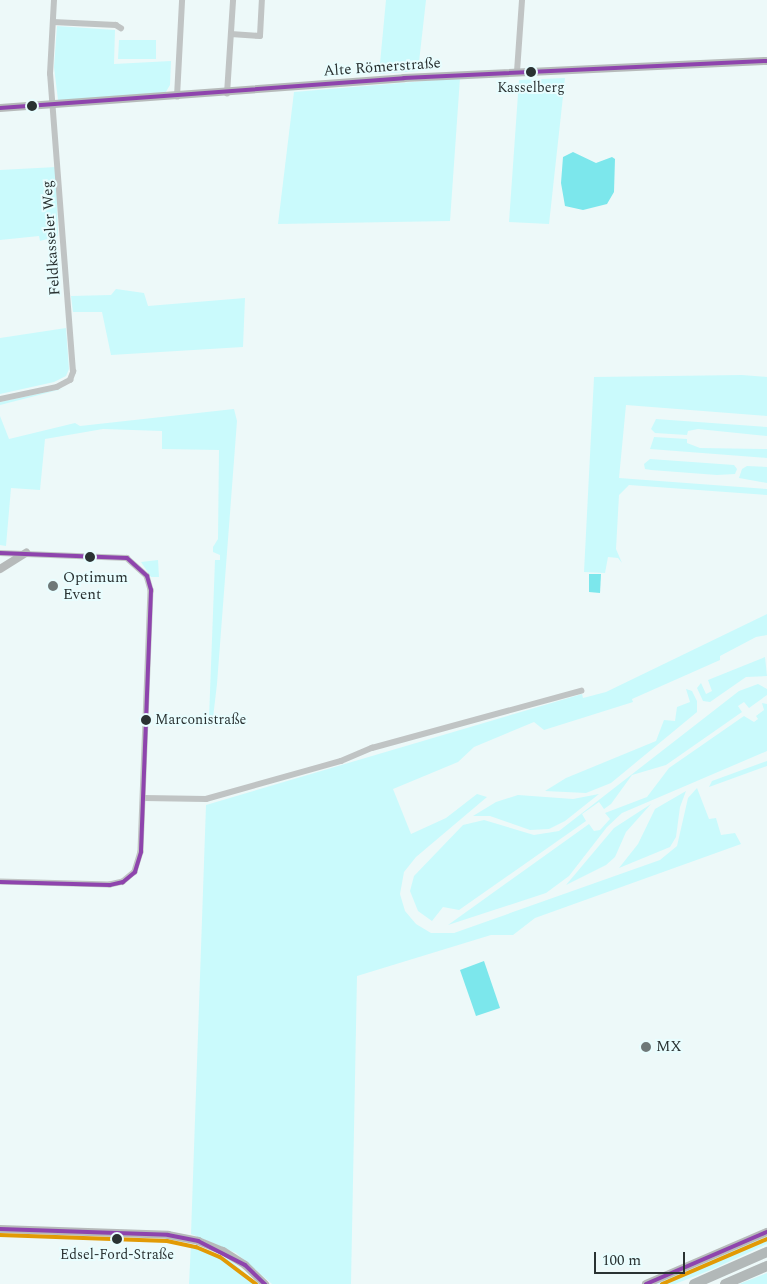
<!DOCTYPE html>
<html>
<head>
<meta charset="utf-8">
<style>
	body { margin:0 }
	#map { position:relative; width:767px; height:1284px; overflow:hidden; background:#edf9f9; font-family:Spectral,serif }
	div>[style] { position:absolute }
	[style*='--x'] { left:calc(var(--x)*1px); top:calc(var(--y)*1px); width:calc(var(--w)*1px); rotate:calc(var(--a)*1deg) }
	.green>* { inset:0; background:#cafafc }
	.water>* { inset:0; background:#7ce7ec }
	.street>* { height:5.5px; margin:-2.75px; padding:0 2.75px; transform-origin:2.75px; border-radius:2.75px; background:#c0c4c4 }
	.secondary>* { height:8px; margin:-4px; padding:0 4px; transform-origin:4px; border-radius:4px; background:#b6baba }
	.highway>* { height:10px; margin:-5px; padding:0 5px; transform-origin:5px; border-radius:5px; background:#b2b8b8 }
	.bus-1>* { height:4px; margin:-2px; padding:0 2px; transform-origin:2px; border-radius:2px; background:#8e44ad }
	.bus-2>* { height:4px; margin:-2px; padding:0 2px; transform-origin:2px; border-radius:2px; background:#e29a05 }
	.dots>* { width:14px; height:14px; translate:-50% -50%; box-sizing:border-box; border:2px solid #e8fdfe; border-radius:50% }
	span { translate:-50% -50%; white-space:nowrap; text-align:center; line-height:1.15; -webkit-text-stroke:4px #e8fdfe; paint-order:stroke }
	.bus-label { font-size:14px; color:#2a3232 }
	.left { translate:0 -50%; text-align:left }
	.street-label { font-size:15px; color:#2a3232 }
	.poi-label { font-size:15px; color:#2a3232 }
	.scale { position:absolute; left:594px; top:1252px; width:91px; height:22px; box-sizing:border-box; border:2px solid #2a3232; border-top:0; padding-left:6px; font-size:15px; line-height:18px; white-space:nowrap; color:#2a3232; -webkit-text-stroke:4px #e8fdfe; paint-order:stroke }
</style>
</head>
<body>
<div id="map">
	<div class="green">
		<div style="clip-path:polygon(386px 0,426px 0,418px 71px,379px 74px)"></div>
		<div style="clip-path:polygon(57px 26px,115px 30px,114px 64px,171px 61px,170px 85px,164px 95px,58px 100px,54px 67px)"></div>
		<div style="clip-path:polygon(119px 40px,156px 40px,156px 59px,118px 59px)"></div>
		<div style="clip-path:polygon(460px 78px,450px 221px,278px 224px,294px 92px)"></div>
		<div style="clip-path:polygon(565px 78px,549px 224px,509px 222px,519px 80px)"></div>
		<div style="clip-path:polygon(56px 167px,58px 236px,40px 241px,39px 236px,0 240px,0 170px)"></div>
		<div style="clip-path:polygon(116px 289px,144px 293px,148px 306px,245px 298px,243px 347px,111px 355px,102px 312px,73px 312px,71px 296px,111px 295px)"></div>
		<div style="clip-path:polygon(66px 328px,69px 369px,66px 376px,54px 382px,0 394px,0 338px)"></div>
		<div style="clip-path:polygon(742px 375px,767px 377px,767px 416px,626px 405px,619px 478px,767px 489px,767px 495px,629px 485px,619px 495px,616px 549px,622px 563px,618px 558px,608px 557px,605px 573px,584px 572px,594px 377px)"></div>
		<div style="clip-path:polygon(66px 388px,0 405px,0 402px)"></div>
		<div style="clip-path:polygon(234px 409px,237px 421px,217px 684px,213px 718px,209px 718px,215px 560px,220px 560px,220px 555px,213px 552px,213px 547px,218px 539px,219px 450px,162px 449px,162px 431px,103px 429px,45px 439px,40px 490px,11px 488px,6px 546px,0 545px,0 416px,9px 439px,75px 423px,80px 426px)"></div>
		<div style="clip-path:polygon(656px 419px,767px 427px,767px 436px,698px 429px,688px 431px,687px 435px,655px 433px,651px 429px)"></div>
		<div style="clip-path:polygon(654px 437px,687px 439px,687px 443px,700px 448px,767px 449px,767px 458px,650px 449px)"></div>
		<div style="clip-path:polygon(650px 459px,734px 465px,737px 469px,735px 474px,717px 475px,651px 470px,645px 469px,644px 464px)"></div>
		<div style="clip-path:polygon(747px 466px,767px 467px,767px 483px,739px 478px,742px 469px)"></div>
		<div style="clip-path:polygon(158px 560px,159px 577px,151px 577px,141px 562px)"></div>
		<div style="clip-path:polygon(767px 614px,767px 635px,756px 637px,720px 656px,720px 660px,632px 699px,633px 702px,544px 730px,534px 722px,474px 747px,458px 762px,393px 789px,411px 834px,446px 818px,477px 794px,487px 797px,416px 857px,404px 872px,400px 894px,405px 911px,416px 924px,431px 933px,454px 933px,660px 860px,677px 846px,688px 798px,697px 788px,709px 819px,716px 818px,721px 835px,735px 833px,741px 844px,535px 918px,513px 935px,491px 935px,357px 976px,351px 1284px,272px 1284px,236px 1253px,191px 1234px,206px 805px,582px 694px,583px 698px,606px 692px)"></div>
		<div style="clip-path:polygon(765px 657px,767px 676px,746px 677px,710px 702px,703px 701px,697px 688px,701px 683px,706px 694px,712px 691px,708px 680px)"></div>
		<div style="clip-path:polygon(758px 684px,767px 689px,767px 695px,749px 708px,744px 702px,738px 706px,742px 712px,666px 765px,632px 775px,611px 804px,604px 809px,599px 802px,582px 814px,586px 821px,459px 910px,443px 907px,432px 921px,418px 911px,410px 891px,414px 876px,463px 825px,484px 820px,534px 835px,559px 831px,739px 691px)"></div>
		<div style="clip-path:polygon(686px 689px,692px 691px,697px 701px,697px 712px,611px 783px,586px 793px,545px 791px,566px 778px,656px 741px,664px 720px,675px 721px,677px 707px,690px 702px)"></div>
		<div style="clip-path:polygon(762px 703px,767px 704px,767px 751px,622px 813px,607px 827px,569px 876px,546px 893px,448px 925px,589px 824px,594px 831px,600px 830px,610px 819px,605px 813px,647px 797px,669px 768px,744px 716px,754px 722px,758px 719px,756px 716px,764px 710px)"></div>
		<div style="clip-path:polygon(767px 761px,767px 766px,709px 787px,712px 781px)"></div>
		<div style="clip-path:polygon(686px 791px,680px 807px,676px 837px,670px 847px,619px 868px,638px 844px,655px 809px)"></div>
		<div style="clip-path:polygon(599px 794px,565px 821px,549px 829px,530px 830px,490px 816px,473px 816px,496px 802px,518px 795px,573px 799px)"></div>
		<div style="clip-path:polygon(651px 804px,626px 832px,615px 857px,606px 865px,566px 885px,614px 828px)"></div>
		<div style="clip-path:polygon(767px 1236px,767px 1244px,713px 1269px,675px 1284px,656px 1284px)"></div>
		<div style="clip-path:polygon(191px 1244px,229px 1259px,258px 1284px,189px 1284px)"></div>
		<div style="clip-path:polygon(767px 1273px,767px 1284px,739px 1284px)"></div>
	</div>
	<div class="water">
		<div style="clip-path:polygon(573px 152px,596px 163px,612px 157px,615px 159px,614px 192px,607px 204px,583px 210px,565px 206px,561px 183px,563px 157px)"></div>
		<div style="clip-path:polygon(589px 574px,601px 574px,600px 593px,589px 592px)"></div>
		<div style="clip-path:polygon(484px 961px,500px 1008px,476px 1016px,460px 970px)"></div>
	</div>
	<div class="street">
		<div style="--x:53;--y:22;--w:63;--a:2.7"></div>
		<div style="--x:116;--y:25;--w:6;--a:31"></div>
		<div style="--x:231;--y:34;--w:29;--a:4"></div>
		<div style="--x:260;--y:36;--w:36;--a:-87"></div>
		<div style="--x:517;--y:72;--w:72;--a:-86"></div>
		<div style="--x:227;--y:94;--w:94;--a:-86.3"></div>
		<div style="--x:177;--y:97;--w:97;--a:-87"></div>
		<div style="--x:0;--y:399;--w:58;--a:-11.9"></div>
		<div style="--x:57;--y:387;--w:15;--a:-28"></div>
		<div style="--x:70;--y:380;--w:9;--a:-69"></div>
		<div style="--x:73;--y:372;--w:299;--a:-94.4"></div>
		<div style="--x:50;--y:74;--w:74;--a:-86.9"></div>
		<div style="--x:0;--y:553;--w:127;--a:2.3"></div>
		<div style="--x:127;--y:558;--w:27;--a:42"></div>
		<div style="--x:147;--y:576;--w:15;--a:74"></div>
		<div style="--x:151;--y:590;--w:262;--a:92.2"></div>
		<div style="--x:141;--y:852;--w:21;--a:107"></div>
		<div style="--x:135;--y:872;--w:16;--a:140"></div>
		<div style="--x:123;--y:882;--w:13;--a:167"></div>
		<div style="--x:110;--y:885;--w:110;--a:-178.4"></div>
		<div style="--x:144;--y:798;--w:62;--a:0.9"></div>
		<div style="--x:206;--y:799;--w:140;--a:-15.7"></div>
		<div style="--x:341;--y:761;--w:34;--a:-23"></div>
		<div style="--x:372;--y:748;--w:217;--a:-15.3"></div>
	</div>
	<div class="secondary">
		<div style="--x:0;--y:108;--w:405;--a:-4.2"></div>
		<div style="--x:404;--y:78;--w:363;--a:-2.7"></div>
		<div style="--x:0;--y:569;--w:31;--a:-32"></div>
		<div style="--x:0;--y:1229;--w:168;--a:2"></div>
		<div style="--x:168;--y:1235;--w:31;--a:11"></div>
		<div style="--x:198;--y:1241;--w:27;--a:22"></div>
		<div style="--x:223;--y:1251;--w:26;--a:32"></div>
		<div style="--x:245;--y:1265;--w:28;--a:44"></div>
		<div style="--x:646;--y:1284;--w:132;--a:-23.3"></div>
	</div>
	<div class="highway">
		<div style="--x:694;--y:1284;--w:80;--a:-23.7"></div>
		<div style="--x:725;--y:1284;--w:46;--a:-23.2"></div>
	</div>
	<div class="bus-1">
		<div style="--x:0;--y:108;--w:405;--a:-4.2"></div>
		<div style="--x:404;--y:78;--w:363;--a:-2.7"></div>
		<div style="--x:0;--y:553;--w:127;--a:2.3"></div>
		<div style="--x:127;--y:558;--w:27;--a:42"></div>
		<div style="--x:147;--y:576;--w:15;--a:74"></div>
		<div style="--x:151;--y:590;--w:262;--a:92.2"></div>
		<div style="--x:141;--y:852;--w:21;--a:107"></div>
		<div style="--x:135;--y:872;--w:16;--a:140"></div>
		<div style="--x:123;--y:882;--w:13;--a:167"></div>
		<div style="--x:110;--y:885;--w:110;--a:-178.4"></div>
		<div style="--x:0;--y:1229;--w:168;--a:2"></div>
		<div style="--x:168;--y:1235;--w:31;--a:11"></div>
		<div style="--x:198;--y:1241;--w:53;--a:27.1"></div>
		<div style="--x:245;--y:1265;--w:28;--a:44"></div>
		<div style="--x:646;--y:1284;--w:132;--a:-23.3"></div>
	</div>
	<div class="bus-2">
		<div style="--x:0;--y:1235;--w:167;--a:2.1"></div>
		<div style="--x:167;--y:1241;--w:30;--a:12"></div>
		<div style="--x:196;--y:1247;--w:26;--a:23"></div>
		<div style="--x:220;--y:1257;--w:45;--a:36.9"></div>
		<div style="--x:662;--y:1284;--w:114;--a:-23.2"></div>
	</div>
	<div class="dots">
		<div style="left:531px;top:72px;background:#2a3232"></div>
		<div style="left:32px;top:106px;background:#2a3232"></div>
		<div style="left:90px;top:557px;background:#2a3232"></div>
		<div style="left:53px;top:586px;background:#6e7878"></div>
		<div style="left:146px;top:720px;background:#2a3232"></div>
		<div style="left:646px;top:1047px;background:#6e7878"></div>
		<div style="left:117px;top:1239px;background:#2a3232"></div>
	</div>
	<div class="bus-label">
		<span style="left:531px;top:88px">Kasselberg</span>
		<span class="left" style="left:155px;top:720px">Marconistraße</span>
		<span style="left:117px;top:1255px">Edsel-Ford-Straße</span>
	</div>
	<div class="street-label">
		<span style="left:382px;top:67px;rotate:-4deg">Alte Römerstraße</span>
		<span style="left:51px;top:238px;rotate:-94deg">Feldkasseler Weg</span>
	</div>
	<div class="poi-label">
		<span class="left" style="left:63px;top:586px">Optimum<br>Event</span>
		<span class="left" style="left:656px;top:1047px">MX</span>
	</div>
	<div class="scale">100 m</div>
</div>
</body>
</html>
